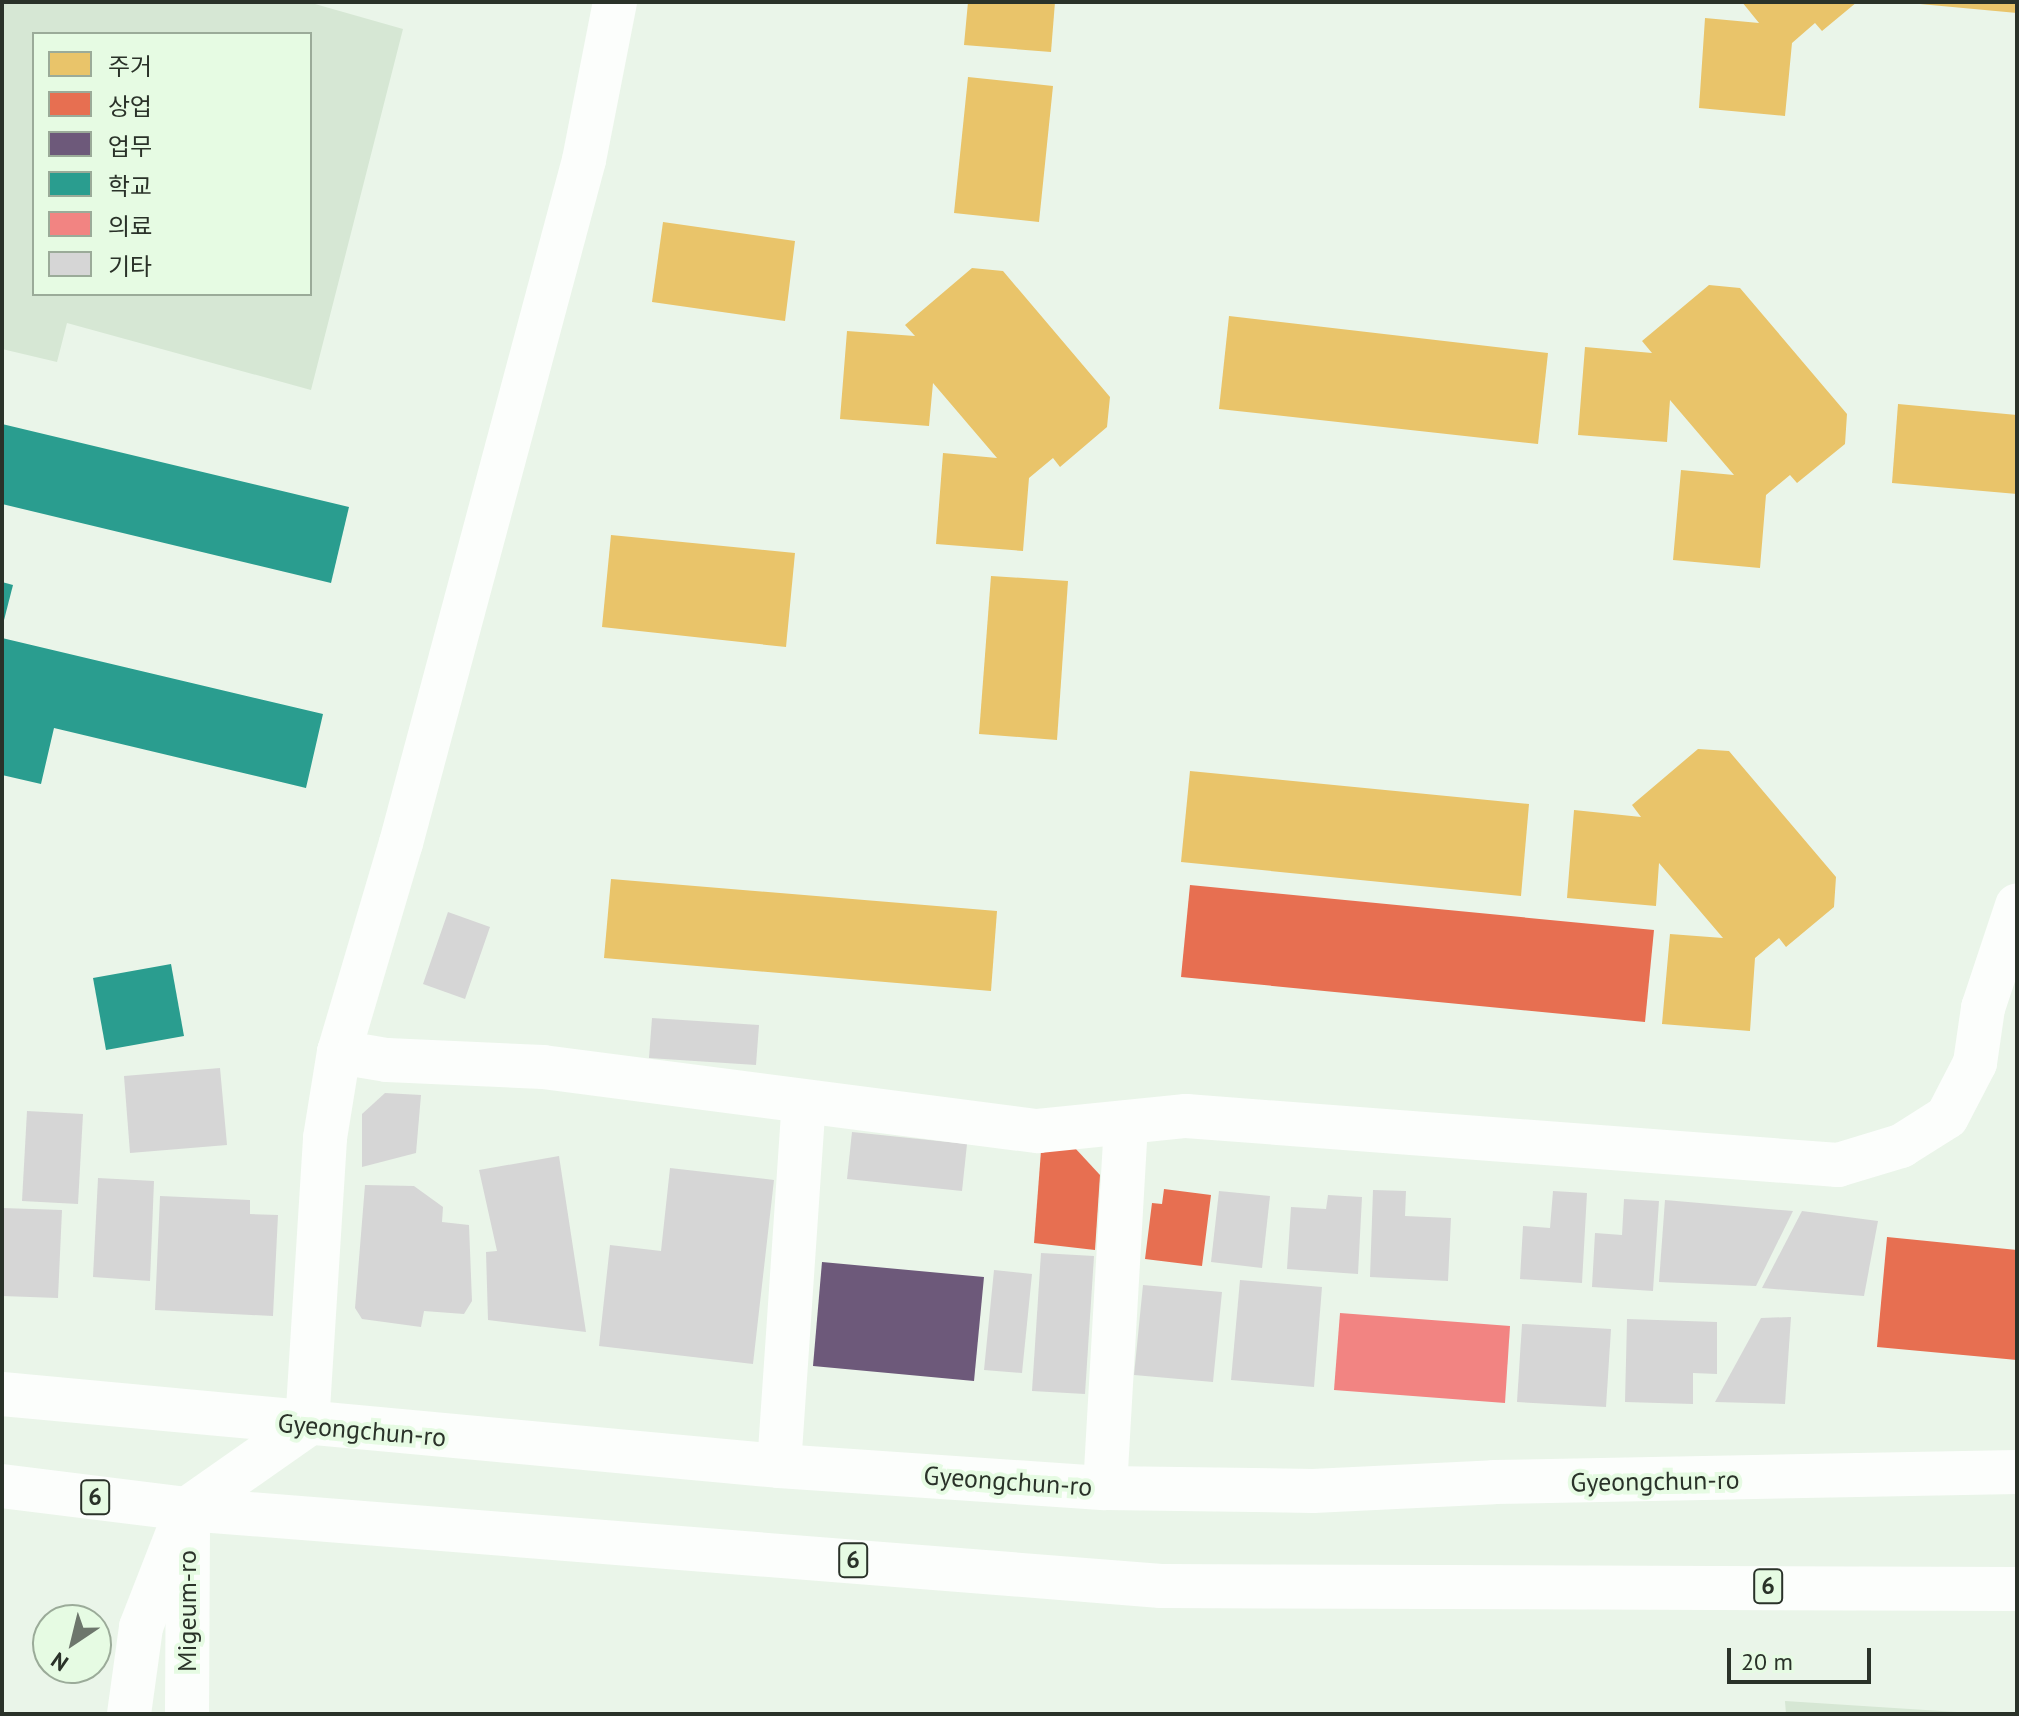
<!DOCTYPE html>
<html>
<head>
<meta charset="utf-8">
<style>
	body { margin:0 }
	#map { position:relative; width:2019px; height:1716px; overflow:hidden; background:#eaf5e9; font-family:"PT Sans","Noto Sans KR",sans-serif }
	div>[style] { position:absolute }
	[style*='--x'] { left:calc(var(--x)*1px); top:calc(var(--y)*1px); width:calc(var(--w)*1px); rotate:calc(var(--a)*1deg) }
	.green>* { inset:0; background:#d6e7d4 }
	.homes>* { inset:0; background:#e9c46a }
	.shops>* { inset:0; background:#e76f51 }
	.offices>* { inset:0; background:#6d597a }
	.schools>* { inset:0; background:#2a9d8f }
	.health>* { inset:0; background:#f28482 }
	.building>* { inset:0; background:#d6d6d6 }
	.minor>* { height:44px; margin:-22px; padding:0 22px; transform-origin:22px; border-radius:22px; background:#fcfefc }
	.major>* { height:44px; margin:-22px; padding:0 22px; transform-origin:22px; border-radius:22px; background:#fcfefc }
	span { translate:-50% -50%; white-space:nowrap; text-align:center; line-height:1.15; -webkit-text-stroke:8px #e6fbe3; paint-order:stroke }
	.shield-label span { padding:2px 6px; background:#e6fbe3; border:2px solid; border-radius:6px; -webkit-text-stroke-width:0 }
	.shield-label { font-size:24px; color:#2a3229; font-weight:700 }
	.street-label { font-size:26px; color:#2a3229 }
	.frame { position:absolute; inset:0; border:4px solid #2a3229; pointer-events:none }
	.legend { position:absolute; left:32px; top:32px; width:280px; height:264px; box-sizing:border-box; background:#e6fbe3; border:2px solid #9bab99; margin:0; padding:10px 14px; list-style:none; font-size:24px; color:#2a3229 }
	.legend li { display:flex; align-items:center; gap:16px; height:40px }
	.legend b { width:40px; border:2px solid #9bab99 }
	.north { position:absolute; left:32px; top:1604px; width:80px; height:80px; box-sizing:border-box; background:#e6fbe3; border:2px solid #9bab99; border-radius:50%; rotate:215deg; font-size:22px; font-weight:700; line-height:32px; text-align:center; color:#2a3229 }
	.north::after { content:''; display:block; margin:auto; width:28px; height:36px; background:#6d766c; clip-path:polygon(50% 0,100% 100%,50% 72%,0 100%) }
	.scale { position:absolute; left:1727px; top:1648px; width:144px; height:36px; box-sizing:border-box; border:4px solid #2a3229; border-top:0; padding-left:10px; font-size:24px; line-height:28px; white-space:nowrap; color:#2a3229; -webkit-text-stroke:6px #e6fbe3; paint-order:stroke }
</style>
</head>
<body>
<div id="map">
	<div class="green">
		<div style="clip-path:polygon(evenodd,2px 2px,308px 2px,403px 29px,311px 390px,67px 323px,57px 362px,2px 349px,2px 2px,34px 34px,310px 34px,310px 294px,34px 294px,34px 34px)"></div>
		<div style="clip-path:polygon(1785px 1701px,1988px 1714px,1786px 1714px)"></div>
	</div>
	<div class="homes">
		<div style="clip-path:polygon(968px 2px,1055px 2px,1051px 52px,964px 45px)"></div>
		<div style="clip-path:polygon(1742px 2px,1857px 2px,1822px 31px,1815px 23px,1792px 43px,1785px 116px,1699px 108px,1705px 18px,1759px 23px)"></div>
		<div style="clip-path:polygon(1920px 2px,2017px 2px,2017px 13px,1920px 4px)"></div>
		<div style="clip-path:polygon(968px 77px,1053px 86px,1039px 222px,954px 213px)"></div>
		<div style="clip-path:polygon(663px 222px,795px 241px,785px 321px,652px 302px)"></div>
		<div style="clip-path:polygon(972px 268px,1003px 271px,1110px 397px,1107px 427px,1060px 467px,1053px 458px,1029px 478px,1023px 551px,936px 544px,943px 453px,997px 458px,933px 383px,929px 426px,840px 419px,847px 331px,915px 336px,905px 325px)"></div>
		<div style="clip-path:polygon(1709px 285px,1740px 288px,1847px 414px,1845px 444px,1797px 483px,1790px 475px,1766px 495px,1760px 568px,1673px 560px,1681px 470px,1734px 475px,1670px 400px,1667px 442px,1578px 435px,1585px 347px,1652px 353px,1642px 341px)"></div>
		<div style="clip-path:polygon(1229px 316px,1548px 353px,1538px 444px,1219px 409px)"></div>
		<div style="clip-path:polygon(1898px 404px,2017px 415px,2017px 494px,1892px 483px)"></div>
		<div style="clip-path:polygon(611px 535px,795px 553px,786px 647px,602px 627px)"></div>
		<div style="clip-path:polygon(991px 576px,1068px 581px,1057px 740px,979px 734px)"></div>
		<div style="clip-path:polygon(1698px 749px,1729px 751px,1836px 877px,1834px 907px,1786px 947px,1779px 938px,1755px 958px,1750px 1031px,1662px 1024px,1670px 934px,1723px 938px,1659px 863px,1656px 906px,1567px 898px,1574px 810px,1641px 817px,1632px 805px)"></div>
		<div style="clip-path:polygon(1190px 771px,1529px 804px,1521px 896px,1181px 862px)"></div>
		<div style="clip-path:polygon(611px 879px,997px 911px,991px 991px,604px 958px)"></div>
	</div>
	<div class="shops">
		<div style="clip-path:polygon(1190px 885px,1654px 930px,1645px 1022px,1181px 977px)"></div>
		<div style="clip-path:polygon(1075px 1148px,1100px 1175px,1095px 1250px,1034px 1243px,1041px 1151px)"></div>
		<div style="clip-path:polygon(1164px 1189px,1211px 1195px,1202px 1266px,1145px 1259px,1152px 1203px,1162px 1204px)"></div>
		<div style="clip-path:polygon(1887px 1237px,2017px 1250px,2017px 1360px,1877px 1347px)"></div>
	</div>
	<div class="offices">
		<div style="clip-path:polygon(822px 1262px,984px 1277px,974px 1381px,813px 1366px)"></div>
	</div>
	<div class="schools">
		<div style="clip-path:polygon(2px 424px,349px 507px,331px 583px,2px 504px)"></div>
		<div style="clip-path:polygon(2px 582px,13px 585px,3px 624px,2px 624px)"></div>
		<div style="clip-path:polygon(2px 638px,323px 714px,306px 788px,54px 728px,41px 784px,2px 775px)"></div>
		<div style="clip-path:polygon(171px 964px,184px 1036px,106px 1050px,93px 978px)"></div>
	</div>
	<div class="health">
		<div style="clip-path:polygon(1340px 1313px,1510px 1326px,1505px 1403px,1334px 1390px)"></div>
	</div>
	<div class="building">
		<div style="clip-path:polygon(448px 912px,490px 927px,465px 999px,423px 984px)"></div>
		<div style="clip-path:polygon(652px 1018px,759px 1025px,756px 1065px,649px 1058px)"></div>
		<div style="clip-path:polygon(220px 1068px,227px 1145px,130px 1153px,124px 1076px)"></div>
		<div style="clip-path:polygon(385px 1093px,421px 1095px,416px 1153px,362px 1167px,362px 1114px)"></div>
		<div style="clip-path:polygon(27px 1111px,83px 1114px,78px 1204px,22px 1201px)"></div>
		<div style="clip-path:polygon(852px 1132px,967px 1144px,962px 1191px,847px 1179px)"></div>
		<div style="clip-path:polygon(559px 1156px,586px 1332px,488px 1320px,486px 1252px,497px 1251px,479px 1170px)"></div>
		<div style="clip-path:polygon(670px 1168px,774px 1180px,753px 1364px,599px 1346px,610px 1245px,661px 1251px)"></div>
		<div style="clip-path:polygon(98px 1178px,154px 1181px,150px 1281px,93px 1277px)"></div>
		<div style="clip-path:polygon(365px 1185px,414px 1186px,443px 1207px,442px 1222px,469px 1225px,472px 1301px,464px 1314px,424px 1311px,421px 1327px,362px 1319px,355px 1308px)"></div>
		<div style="clip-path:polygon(1373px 1190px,1406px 1191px,1405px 1216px,1451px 1218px,1448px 1281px,1370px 1277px)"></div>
		<div style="clip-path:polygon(1219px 1191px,1270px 1196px,1262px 1268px,1211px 1262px)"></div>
		<div style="clip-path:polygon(1553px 1191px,1587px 1193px,1582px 1283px,1520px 1279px,1523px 1226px,1550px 1228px)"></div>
		<div style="clip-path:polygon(1328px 1195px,1362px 1197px,1358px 1274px,1287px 1269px,1291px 1207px,1326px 1209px)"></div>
		<div style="clip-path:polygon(160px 1196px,250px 1200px,250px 1214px,278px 1215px,273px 1316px,155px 1310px)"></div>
		<div style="clip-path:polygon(1624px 1199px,1659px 1201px,1653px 1291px,1592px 1287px,1595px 1233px,1622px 1235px)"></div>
		<div style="clip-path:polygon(1665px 1200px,1793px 1211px,1756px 1286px,1659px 1282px)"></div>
		<div style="clip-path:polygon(2px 1208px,62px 1210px,58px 1298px,2px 1296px)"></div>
		<div style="clip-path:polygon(1802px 1211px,1878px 1221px,1864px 1296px,1762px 1288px)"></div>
		<div style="clip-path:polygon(1041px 1253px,1094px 1256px,1085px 1394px,1032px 1391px)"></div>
		<div style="clip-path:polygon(994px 1270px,1032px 1274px,1022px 1373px,984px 1370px)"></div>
		<div style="clip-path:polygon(1240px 1280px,1322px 1287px,1314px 1387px,1231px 1380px)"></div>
		<div style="clip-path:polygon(1143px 1285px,1222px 1292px,1213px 1382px,1134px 1375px)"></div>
		<div style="clip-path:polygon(1791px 1317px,1785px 1404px,1715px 1402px,1761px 1318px)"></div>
		<div style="clip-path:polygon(1627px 1319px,1717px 1322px,1717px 1374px,1693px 1373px,1693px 1404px,1625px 1402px)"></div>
		<div style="clip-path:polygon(1522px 1324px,1611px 1329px,1606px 1407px,1517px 1402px)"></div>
	</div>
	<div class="minor">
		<div style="--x:339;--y:1052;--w:49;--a:9.5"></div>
		<div style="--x:387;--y:1060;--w:156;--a:2.6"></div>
		<div style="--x:543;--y:1067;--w:499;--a:7.4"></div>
		<div style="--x:1038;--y:1131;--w:149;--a:-5.8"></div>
		<div style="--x:1186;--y:1116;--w:654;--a:4.3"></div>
		<div style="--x:1838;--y:1165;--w:66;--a:-16.8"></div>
		<div style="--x:1901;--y:1146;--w:54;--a:-32.2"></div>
		<div style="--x:1947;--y:1117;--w:61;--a:-62.6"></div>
		<div style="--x:1975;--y:1063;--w:56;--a:-81.7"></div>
		<div style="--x:1983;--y:1008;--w:108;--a:-71.6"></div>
		<div style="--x:779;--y:1466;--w:365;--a:-86.1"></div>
		<div style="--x:1105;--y:1488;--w:366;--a:-86.7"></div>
		<div style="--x:129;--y:1714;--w:88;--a:-82.1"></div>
		<div style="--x:141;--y:1627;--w:127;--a:-68.7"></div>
		<div style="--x:187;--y:1509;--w:146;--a:-35"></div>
		<div style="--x:307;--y:1425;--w:288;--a:-86.4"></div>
		<div style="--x:325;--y:1138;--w:87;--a:-80.8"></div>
		<div style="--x:339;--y:1052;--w:218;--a:-73.5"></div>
		<div style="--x:401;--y:843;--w:707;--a:-75"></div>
		<div style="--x:584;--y:160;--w:161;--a:-78.9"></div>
		<div style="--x:187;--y:1714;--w:183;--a:-89.7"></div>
	</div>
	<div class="major">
		<div style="--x:2;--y:1394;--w:780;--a:5.29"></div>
		<div style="--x:779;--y:1466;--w:327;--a:3.9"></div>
		<div style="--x:1105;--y:1488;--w:208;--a:0.8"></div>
		<div style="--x:1313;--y:1491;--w:181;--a:-2.8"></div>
		<div style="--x:1494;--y:1482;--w:523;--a:-1.1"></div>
		<div style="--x:2;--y:1486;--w:186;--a:7.1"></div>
		<div style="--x:187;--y:1509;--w:977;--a:4.52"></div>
		<div style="--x:1161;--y:1586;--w:856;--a:0.2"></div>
	</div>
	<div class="shield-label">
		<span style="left:95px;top:1497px">6</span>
		<span style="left:853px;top:1560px">6</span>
		<span style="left:1768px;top:1586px">6</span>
	</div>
	<div class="street-label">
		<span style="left:362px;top:1430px;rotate:5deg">Gyeongchun-ro</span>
		<span style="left:1008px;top:1481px;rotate:4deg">Gyeongchun-ro</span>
		<span style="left:1655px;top:1481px;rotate:-1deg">Gyeongchun-ro</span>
		<span style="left:187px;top:1611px;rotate:-90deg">Migeum-ro</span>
	</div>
	<div class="frame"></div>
	<ul class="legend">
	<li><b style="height:22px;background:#e9c46a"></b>주거</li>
	<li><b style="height:22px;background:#e76f51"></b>상업</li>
	<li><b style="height:22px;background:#6d597a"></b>업무</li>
	<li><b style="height:22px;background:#2a9d8f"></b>학교</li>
	<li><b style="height:22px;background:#f28482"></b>의료</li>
	<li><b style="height:22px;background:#d6d6d6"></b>기타</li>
	</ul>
	<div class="north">N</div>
	<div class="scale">20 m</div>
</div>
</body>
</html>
